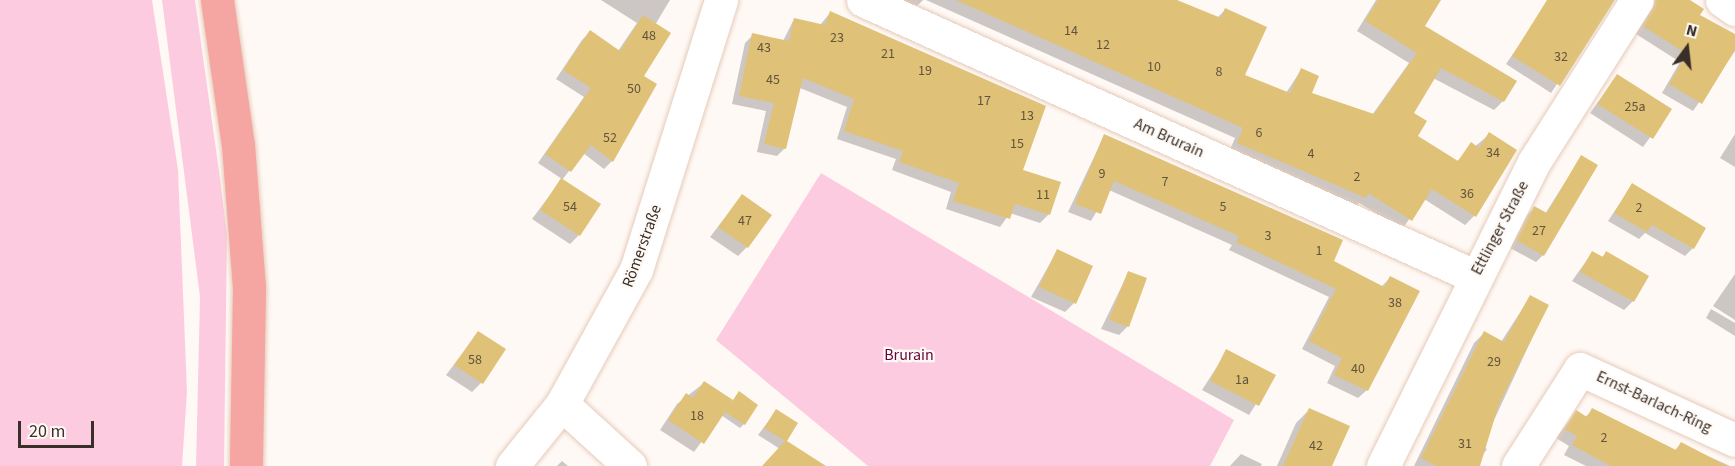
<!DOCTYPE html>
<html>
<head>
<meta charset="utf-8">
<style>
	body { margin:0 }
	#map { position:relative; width:1735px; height:466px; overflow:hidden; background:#fff9f5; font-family:"Source Sans 3",sans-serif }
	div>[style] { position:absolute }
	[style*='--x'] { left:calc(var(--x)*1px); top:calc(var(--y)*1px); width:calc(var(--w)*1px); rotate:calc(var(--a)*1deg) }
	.green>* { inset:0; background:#fdcbe0 }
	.shadow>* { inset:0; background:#0003 }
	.building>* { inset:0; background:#dfc278 }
	.roads { filter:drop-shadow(0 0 2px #e6cbb9) drop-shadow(0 0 2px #e6cbb9) }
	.minor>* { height:33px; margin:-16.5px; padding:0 16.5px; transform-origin:16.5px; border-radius:16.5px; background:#fff }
	.major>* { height:33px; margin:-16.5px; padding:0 16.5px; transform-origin:16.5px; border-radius:16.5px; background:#f5a6a3 }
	span { translate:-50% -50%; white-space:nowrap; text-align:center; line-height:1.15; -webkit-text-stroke:4.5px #fff9f5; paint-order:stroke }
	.number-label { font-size:14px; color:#62543c }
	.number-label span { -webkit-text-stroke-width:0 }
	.street-label { font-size:16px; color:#392f28 }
	.park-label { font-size:16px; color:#61063b }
	.north { position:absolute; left:1657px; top:18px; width:60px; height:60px; -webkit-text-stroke:4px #fff9f5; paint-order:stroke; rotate:15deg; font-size:16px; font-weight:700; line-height:24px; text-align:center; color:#392f28 }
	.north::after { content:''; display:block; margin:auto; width:21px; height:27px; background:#392f28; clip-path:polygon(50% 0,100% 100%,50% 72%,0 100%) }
	.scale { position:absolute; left:18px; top:421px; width:76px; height:27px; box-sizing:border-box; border:3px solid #392f28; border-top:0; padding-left:8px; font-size:18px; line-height:21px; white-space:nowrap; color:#392f28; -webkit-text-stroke:4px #fff9f5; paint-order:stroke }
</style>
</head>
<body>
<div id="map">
	<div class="green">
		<div style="clip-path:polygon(0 0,152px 0,178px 170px,187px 392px,182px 466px,0 466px)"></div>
		<div style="clip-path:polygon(162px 0,195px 0,219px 171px,227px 235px,224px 466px,196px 466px,200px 297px)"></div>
		<div style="clip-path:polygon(821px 173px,1234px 420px,1210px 466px,868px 466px,716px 340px)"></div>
	</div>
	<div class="shadow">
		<div style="clip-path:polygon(601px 0,670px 0,655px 25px,612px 161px,604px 169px,583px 153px,562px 180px,579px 235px,570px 244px,532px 219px,562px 179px,538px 163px,584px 97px,556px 79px,582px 40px,590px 32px,618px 51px,637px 23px)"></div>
		<div style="clip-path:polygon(891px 0,923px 0,913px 10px)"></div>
		<div style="clip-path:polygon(926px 0,1173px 0,1217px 18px,1225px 10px,1243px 76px,1286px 93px,1301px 70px,1310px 94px,1372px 115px,1409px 63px,1357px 31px,1376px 0,1438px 0,1423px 27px,1503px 101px,1494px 110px,1433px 78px,1412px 113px,1416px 137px,1456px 162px,1490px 134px,1474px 216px,1465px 225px,1424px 199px,1402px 229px,1359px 203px,1355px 206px,1229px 152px,1235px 138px)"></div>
		<div style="clip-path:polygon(1578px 0,1613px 0,1551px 93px,1506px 64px,1539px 16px)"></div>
		<div style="clip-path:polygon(1644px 0,1687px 0,1698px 16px,1735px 36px,1735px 51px,1693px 111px,1662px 93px,1680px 62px,1636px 34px,1649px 9px)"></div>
		<div style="clip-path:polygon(830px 13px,1022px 170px,1059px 183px,1048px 215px,1040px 223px,1010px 213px,1000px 227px,946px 209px,951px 192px,892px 170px,896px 159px,837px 139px,847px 107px,800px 88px,785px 148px,777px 156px,757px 152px,766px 111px,732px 104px,745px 43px,753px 35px,783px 41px,794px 19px,820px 25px)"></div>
		<div style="clip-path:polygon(1617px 76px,1670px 110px,1643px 147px,1590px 113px)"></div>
		<div style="clip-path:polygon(1735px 134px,1735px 167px,1720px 158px)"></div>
		<div style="clip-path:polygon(1104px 136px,1333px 262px,1382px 286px,1390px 278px,1367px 390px,1358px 398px,1327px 383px,1335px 366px,1302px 349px,1329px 297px,1229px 250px,1232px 245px,1109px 190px,1091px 221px,1068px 212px)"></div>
		<div style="clip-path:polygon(1581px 157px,1543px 255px,1536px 262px,1510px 248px,1527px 215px,1534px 208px,1545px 214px)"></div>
		<div style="clip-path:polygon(1632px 185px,1693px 248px,1685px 256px,1645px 233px,1639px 239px,1608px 221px)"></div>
		<div style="clip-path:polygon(742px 196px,747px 247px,738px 256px,710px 237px)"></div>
		<div style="clip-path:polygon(1057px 251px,1074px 303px,1065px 312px,1031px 297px)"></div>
		<div style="clip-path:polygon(1592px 253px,1601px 258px,1606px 253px,1633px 301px,1624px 310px,1572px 281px)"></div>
		<div style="clip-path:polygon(1128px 273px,1128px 326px,1119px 335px,1101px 329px)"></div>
		<div style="clip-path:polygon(1735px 274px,1735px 320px,1713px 306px)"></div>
		<div style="clip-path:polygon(1530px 297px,1547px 306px,1482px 446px,1487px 449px,1475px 466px,1414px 466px,1474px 343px,1484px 333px,1501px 342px)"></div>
		<div style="clip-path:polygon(1711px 309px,1735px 323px,1735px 336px,1706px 318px)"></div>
		<div style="clip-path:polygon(478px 333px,481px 383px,472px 392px,446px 375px)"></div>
		<div style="clip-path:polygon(1227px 351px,1274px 376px,1249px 415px,1202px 390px)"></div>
		<div style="clip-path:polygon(704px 383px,732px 402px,739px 393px,744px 424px,740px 428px,721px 415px,694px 452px,660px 430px,677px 404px)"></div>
		<div style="clip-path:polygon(1309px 410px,1331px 466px,1277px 466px,1296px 423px)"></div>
		<div style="clip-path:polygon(1593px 410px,1674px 451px,1681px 444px,1730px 466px,1586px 466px,1564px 455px,1569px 446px,1556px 438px,1576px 412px,1585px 417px)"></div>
		<div style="clip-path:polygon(776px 411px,796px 423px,785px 442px,825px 466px,764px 466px,780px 449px,758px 435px)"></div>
		<div style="clip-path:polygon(1241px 454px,1262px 464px,1261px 466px,1230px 466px)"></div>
		<div style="clip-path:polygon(562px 461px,568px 466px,557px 466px)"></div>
	</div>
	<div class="building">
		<div style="clip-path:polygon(956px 0,1177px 0,1221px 18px,1225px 8px,1267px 27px,1245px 75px,1290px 93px,1301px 68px,1319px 76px,1312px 93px,1374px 114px,1417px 53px,1365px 21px,1378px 0,1441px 0,1425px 26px,1517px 81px,1504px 102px,1441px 68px,1414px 113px,1427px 121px,1418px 136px,1458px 161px,1471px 142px,1479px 148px,1489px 132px,1517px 150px,1476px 217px,1432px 189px,1412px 221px,1368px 193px,1366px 198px,1237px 143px,1243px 128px)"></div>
		<div style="clip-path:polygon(1547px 0,1615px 0,1560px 86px,1512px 56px)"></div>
		<div style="clip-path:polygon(1656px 0,1690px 0,1704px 9px,1700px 15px,1735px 34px,1735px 50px,1702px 104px,1669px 84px,1687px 54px,1643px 26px)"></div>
		<div style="clip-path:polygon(830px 11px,1046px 106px,1023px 170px,1061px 182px,1050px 215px,1015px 204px,1010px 219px,953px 201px,959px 183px,899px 162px,903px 151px,844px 131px,854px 99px,803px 78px,786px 149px,764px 144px,774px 103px,739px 96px,752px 33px,789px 41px,794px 18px,825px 25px)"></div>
		<div style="clip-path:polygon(643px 15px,671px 33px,644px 76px,657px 84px,613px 162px,591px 145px,571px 172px,545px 154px,591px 88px,563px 70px,590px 30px,620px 51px)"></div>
		<div style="clip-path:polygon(1617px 74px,1672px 109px,1653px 139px,1597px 104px)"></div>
		<div style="clip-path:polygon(1104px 134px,1343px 240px,1334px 261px,1384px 287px,1390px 276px,1420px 291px,1368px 391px,1334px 375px,1342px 358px,1309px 341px,1336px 289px,1236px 242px,1239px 236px,1114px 181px,1101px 214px,1075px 204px)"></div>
		<div style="clip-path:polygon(1581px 155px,1598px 165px,1544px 256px,1516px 240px,1534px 206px,1547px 213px)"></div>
		<div style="clip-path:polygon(561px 178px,601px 204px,580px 236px,540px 210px)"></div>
		<div style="clip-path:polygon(1632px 183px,1706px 228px,1694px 249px,1652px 225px,1647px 232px,1614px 213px)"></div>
		<div style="clip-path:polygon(742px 194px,772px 215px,748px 248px,718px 227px)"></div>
		<div style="clip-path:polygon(1057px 249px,1093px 266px,1076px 304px,1039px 287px)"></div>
		<div style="clip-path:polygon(1592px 251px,1603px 257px,1606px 251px,1649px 276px,1634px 302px,1580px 272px)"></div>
		<div style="clip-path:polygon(1128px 271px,1147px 278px,1129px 327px,1109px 320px)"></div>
		<div style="clip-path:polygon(1530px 295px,1549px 305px,1499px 404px,1480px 466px,1436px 466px,1421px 458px,1484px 331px,1504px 342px)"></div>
		<div style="clip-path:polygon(478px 331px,506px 349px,483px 384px,454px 365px)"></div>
		<div style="clip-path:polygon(1226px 349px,1276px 375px,1259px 406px,1210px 381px)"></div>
		<div style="clip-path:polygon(704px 381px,733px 400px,704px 444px,668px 420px,686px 393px,693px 398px)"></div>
		<div style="clip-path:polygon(739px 391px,758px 405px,745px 425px,725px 412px)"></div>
		<div style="clip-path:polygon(1309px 408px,1350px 426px,1332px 466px,1283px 466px)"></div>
		<div style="clip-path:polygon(1592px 408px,1676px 450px,1681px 442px,1727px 466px,1611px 466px,1572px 445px,1577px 436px,1564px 429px,1576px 410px,1587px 417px)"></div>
		<div style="clip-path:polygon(776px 409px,798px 423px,787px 441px,826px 466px,762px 466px,785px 441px,764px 428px)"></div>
	</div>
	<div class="roads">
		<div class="minor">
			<div style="--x:863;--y:0;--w:670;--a:24.31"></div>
			<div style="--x:1722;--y:0;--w:16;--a:35"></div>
			<div style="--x:562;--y:404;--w:92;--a:42.4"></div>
			<div style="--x:512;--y:466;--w:80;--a:-51.1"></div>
			<div style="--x:562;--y:404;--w:153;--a:-61.1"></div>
			<div style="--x:636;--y:270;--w:283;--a:-72.5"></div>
			<div style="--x:1383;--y:466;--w:339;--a:-63.6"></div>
			<div style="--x:1534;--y:162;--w:192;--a:-57.6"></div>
			<div style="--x:1518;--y:466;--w:115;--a:-57.4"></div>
			<div style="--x:1580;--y:369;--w:170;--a:24.6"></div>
		</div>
		<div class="major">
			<div style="--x:217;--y:0;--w:147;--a:81.8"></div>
			<div style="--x:238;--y:145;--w:144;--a:85.6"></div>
			<div style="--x:249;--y:289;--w:177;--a:91"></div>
		</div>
	</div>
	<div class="number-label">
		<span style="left:1071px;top:31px">14</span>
		<span style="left:649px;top:36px">48</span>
		<span style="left:837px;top:38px">23</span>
		<span style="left:1103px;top:45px">12</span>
		<span style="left:764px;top:48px">43</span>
		<span style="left:888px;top:54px">21</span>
		<span style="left:1561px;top:57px">32</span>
		<span style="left:1154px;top:67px">10</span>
		<span style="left:925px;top:71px">19</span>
		<span style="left:1219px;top:72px">8</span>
		<span style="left:773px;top:80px">45</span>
		<span style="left:634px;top:89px">50</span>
		<span style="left:984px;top:101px">17</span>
		<span style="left:1635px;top:107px">25a</span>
		<span style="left:1027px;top:116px">13</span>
		<span style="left:1259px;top:133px">6</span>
		<span style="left:610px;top:138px">52</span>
		<span style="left:1017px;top:144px">15</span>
		<span style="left:1493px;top:153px">34</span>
		<span style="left:1311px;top:154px">4</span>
		<span style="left:1102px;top:174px">9</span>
		<span style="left:1357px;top:177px">2</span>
		<span style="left:1165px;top:182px">7</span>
		<span style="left:1467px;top:194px">36</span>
		<span style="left:1043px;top:195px">11</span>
		<span style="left:570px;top:207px">54</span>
		<span style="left:1223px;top:207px">5</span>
		<span style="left:1639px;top:208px">2</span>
		<span style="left:745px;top:221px">47</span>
		<span style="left:1539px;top:231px">27</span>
		<span style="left:1268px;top:236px">3</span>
		<span style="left:1319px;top:251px">1</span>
		<span style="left:1395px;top:303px">38</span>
		<span style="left:475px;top:360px">58</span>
		<span style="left:1494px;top:362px">29</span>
		<span style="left:1358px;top:369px">40</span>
		<span style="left:1242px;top:380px">1a</span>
		<span style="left:697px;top:416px">18</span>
		<span style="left:1604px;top:438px">2</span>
		<span style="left:1465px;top:444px">31</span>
		<span style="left:1316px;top:446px">42</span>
	</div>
	<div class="street-label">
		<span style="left:1169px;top:138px;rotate:24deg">Am Brurain</span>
		<span style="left:1500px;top:228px;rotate:-62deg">Ettlinger Straße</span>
		<span style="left:642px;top:246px;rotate:-70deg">Römerstraße</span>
		<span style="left:1654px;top:402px;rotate:25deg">Ernst-Barlach-Ring</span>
	</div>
	<div class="park-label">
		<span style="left:909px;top:355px">Brurain</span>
	</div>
	<div class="north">N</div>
	<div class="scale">20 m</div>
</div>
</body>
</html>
